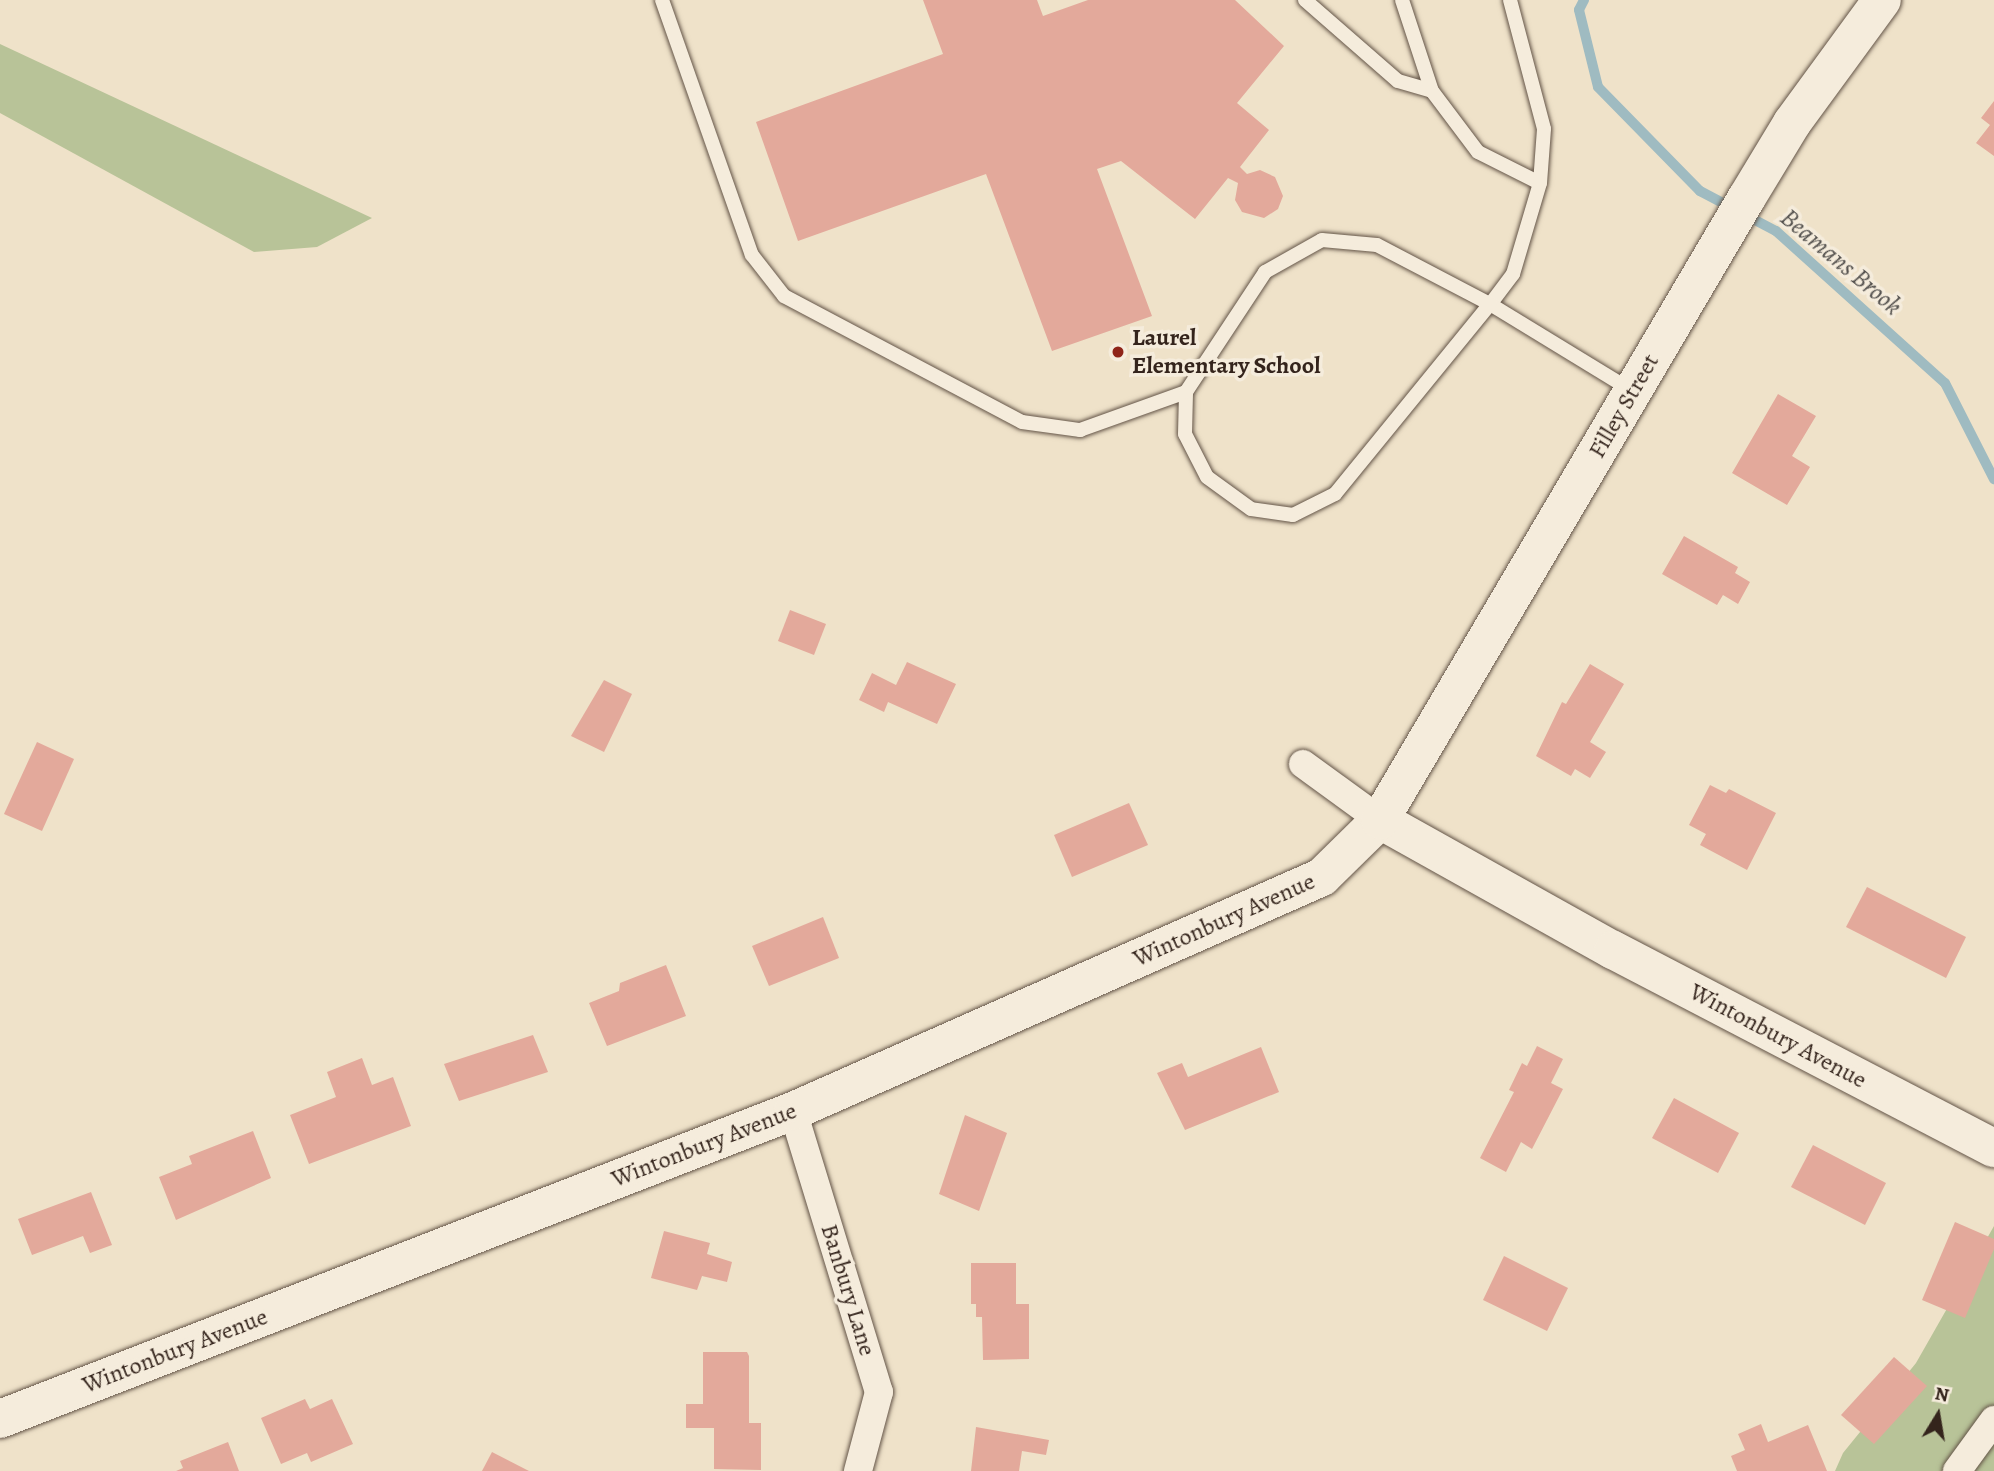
<!DOCTYPE html>
<html>
<head>
<meta charset="utf-8">
<style>
	body { margin:0 }
	#map { position:relative; width:1994px; height:1471px; overflow:hidden; background:#efe2c9; font-family:Alegreya,serif }
	div>[style] { position:absolute }
	[style*='--x'] { left:calc(var(--x)*1px); top:calc(var(--y)*1px); width:calc(var(--w)*1px); rotate:calc(var(--a)*1deg) }
	.green>* { inset:0; background:#b8c398 }
	.stream>* { height:10px; margin:-5px; padding:0 5px; transform-origin:5px; border-radius:5px; background:#9fbbc1 }
	.building>* { inset:0; background:#e3a99b }
	.roads { filter:drop-shadow(0 0 2px #635447) drop-shadow(0 0 2px #635447) }
	.lane>* { height:14px; margin:-7px; padding:0 7px; transform-origin:7px; border-radius:7px; background:#f5ecdc }
	.street>* { height:28px; margin:-14px; padding:0 14px; transform-origin:14px; border-radius:14px; background:#f5ecdc }
	.secondary>* { height:38px; margin:-19px; padding:0 19px; transform-origin:19px; border-radius:19px; background:#f5ecdc }
	.dots>* { width:19px; height:19px; translate:-50% -50%; box-sizing:border-box; border:4px solid #f5ecdc; border-radius:50% }
	span { translate:-50% -50%; white-space:nowrap; text-align:center; line-height:1.15; -webkit-text-stroke:7px #f5ecdc; paint-order:stroke }
	.poi-label { font-size:24px; color:#34241c; font-weight:700 }
	.left { translate:0 -50%; text-align:left }
	.street-label { font-size:24px; color:#34241c }
	.water-label { font-size:26px; color:#54514e; font-style:italic }
	.north { position:absolute; left:1903px; top:1380px; width:70px; height:70px; -webkit-text-stroke:5px #f5ecdc; paint-order:stroke; rotate:11deg; font-size:19px; font-weight:700; line-height:28px; text-align:center; color:#34241c }
	.north::after { content:''; display:block; margin:auto; width:24px; height:32px; background:#34241c; clip-path:polygon(50% 0,100% 100%,50% 72%,0 100%) }
</style>
</head>
<body>
<div id="map">
	<div class="green">
		<div style="clip-path:polygon(0 44px,372px 218px,317px 247px,254px 252px,0 113px)"></div>
		<div style="clip-path:polygon(1994px 1226px,1994px 1471px,1835px 1471px,1843px 1453px,1916px 1363px)"></div>
	</div>
	<div class="stream">
		<div style="--x:1584;--y:0;--w:11;--a:117"></div>
		<div style="--x:1579;--y:10;--w:79;--a:76.1"></div>
		<div style="--x:1598;--y:87;--w:146;--a:45.6"></div>
		<div style="--x:1700;--y:191;--w:86;--a:27.8"></div>
		<div style="--x:1776;--y:231;--w:227;--a:42"></div>
		<div style="--x:1945;--y:383;--w:108;--a:63"></div>
	</div>
	<div class="building">
		<div style="clip-path:polygon(923px 0,1037px 0,1043px 16px,1088px 0,1235px 0,1284px 46px,1237px 103px,1269px 130px,1240px 167px,1247px 174px,1260px 170px,1275px 177px,1283px 196px,1278px 209px,1264px 218px,1242px 212px,1235px 200px,1238px 183px,1228px 178px,1195px 219px,1121px 161px,1097px 169px,1152px 316px,1052px 351px,986px 174px,798px 241px,756px 122px,943px 54px)"></div>
		<div style="clip-path:polygon(1994px 101px,1994px 156px,1976px 143px,1990px 125px,1981px 118px)"></div>
		<div style="clip-path:polygon(1778px 394px,1816px 416px,1792px 456px,1810px 467px,1787px 505px,1732px 473px)"></div>
		<div style="clip-path:polygon(1684px 536px,1738px 567px,1735px 573px,1750px 582px,1738px 604px,1723px 595px,1717px 605px,1662px 574px)"></div>
		<div style="clip-path:polygon(790px 610px,826px 624px,814px 655px,778px 641px)"></div>
		<div style="clip-path:polygon(907px 662px,956px 684px,937px 724px,888px 702px,884px 712px,859px 700px,872px 673px,896px 685px)"></div>
		<div style="clip-path:polygon(1590px 664px,1624px 684px,1590px 742px,1606px 752px,1590px 778px,1575px 769px,1571px 776px,1536px 756px,1562px 702px,1566px 704px)"></div>
		<div style="clip-path:polygon(604px 680px,632px 694px,604px 752px,571px 736px)"></div>
		<div style="clip-path:polygon(37px 742px,74px 759px,42px 831px,4px 814px)"></div>
		<div style="clip-path:polygon(1710px 785px,1726px 793px,1729px 789px,1776px 813px,1747px 870px,1700px 845px,1706px 834px,1689px 825px)"></div>
		<div style="clip-path:polygon(1129px 803px,1148px 845px,1072px 877px,1054px 835px)"></div>
		<div style="clip-path:polygon(1867px 887px,1966px 937px,1946px 978px,1846px 927px)"></div>
		<div style="clip-path:polygon(823px 917px,839px 958px,769px 986px,752px 946px)"></div>
		<div style="clip-path:polygon(666px 965px,686px 1016px,607px 1046px,589px 1003px,619px 991px,620px 983px)"></div>
		<div style="clip-path:polygon(533px 1035px,548px 1072px,459px 1101px,444px 1064px)"></div>
		<div style="clip-path:polygon(1537px 1046px,1563px 1059px,1551px 1083px,1563px 1089px,1532px 1149px,1521px 1142px,1506px 1172px,1480px 1158px,1514px 1092px,1509px 1090px,1522px 1063px,1527px 1066px)"></div>
		<div style="clip-path:polygon(1261px 1047px,1279px 1092px,1185px 1130px,1157px 1073px,1182px 1063px,1188px 1077px)"></div>
		<div style="clip-path:polygon(362px 1058px,372px 1085px,393px 1077px,411px 1126px,309px 1164px,290px 1115px,336px 1097px,327px 1072px)"></div>
		<div style="clip-path:polygon(1674px 1098px,1739px 1133px,1718px 1173px,1652px 1138px)"></div>
		<div style="clip-path:polygon(965px 1115px,1007px 1133px,979px 1211px,939px 1194px)"></div>
		<div style="clip-path:polygon(253px 1131px,271px 1178px,176px 1220px,159px 1177px,192px 1164px,189px 1156px)"></div>
		<div style="clip-path:polygon(1813px 1145px,1886px 1183px,1865px 1225px,1791px 1187px)"></div>
		<div style="clip-path:polygon(91px 1192px,112px 1245px,90px 1253px,83px 1236px,32px 1255px,18px 1219px)"></div>
		<div style="clip-path:polygon(1955px 1222px,1994px 1239px,1994px 1249px,1965px 1318px,1922px 1300px)"></div>
		<div style="clip-path:polygon(664px 1231px,710px 1243px,707px 1254px,732px 1262px,727px 1282px,702px 1276px,697px 1290px,651px 1278px)"></div>
		<div style="clip-path:polygon(1504px 1256px,1568px 1288px,1547px 1331px,1483px 1300px)"></div>
		<div style="clip-path:polygon(971px 1263px,1016px 1263px,1016px 1304px,1029px 1304px,1029px 1359px,983px 1360px,982px 1317px,976px 1317px,976px 1304px,971px 1304px)"></div>
		<div style="clip-path:polygon(703px 1352px,747px 1352px,749px 1356px,749px 1423px,761px 1423px,761px 1470px,714px 1469px,714px 1428px,686px 1428px,686px 1404px,703px 1404px)"></div>
		<div style="clip-path:polygon(1894px 1357px,1927px 1386px,1874px 1444px,1841px 1415px)"></div>
		<div style="clip-path:polygon(305px 1399px,310px 1409px,332px 1399px,353px 1444px,311px 1462px,307px 1453px,281px 1464px,261px 1418px)"></div>
		<div style="clip-path:polygon(1761px 1424px,1768px 1442px,1808px 1425px,1827px 1471px,1737px 1471px,1731px 1456px,1745px 1450px,1738px 1434px)"></div>
		<div style="clip-path:polygon(976px 1427px,1049px 1440px,1046px 1455px,1022px 1451px,1019px 1471px,971px 1471px)"></div>
		<div style="clip-path:polygon(228px 1442px,239px 1471px,176px 1471px,183px 1468px,180px 1461px)"></div>
		<div style="clip-path:polygon(492px 1452px,529px 1471px,482px 1471px)"></div>
	</div>
	<div class="roads">
		<div class="lane">
			<div style="--x:662;--y:0;--w:270;--a:70.6"></div>
			<div style="--x:752;--y:255;--w:52;--a:52"></div>
			<div style="--x:784;--y:296;--w:269;--a:27.9"></div>
			<div style="--x:1022;--y:422;--w:59;--a:7.9"></div>
			<div style="--x:1080;--y:430;--w:113;--a:-19.7"></div>
			<div style="--x:1305;--y:0;--w:123;--a:41.1"></div>
			<div style="--x:1398;--y:81;--w:35;--a:16"></div>
			<div style="--x:1402;--y:0;--w:96;--a:71.8"></div>
			<div style="--x:1432;--y:91;--w:76;--a:53"></div>
			<div style="--x:1478;--y:152;--w:69;--a:26.6"></div>
			<div style="--x:1510;--y:0;--w:133;--a:75.2"></div>
			<div style="--x:1544;--y:129;--w:54;--a:94.2"></div>
			<div style="--x:1540;--y:183;--w:95;--a:106.5"></div>
			<div style="--x:1513;--y:274;--w:38;--a:127"></div>
			<div style="--x:1490;--y:304;--w:165;--a:31.4"></div>
			<div style="--x:1322;--y:240;--w:55;--a:5.2"></div>
			<div style="--x:1377;--y:245;--w:127;--a:27.6"></div>
			<div style="--x:1490;--y:304;--w:245;--a:129.2"></div>
			<div style="--x:1335;--y:494;--w:47;--a:153.4"></div>
			<div style="--x:1293;--y:515;--w:42;--a:-171.9"></div>
			<div style="--x:1251;--y:509;--w:54;--a:-144"></div>
			<div style="--x:1207;--y:477;--w:48;--a:-117.1"></div>
			<div style="--x:1185;--y:434;--w:42;--a:-88.6"></div>
			<div style="--x:1186;--y:392;--w:144;--a:-56.6"></div>
			<div style="--x:1265;--y:272;--w:65;--a:-29.3"></div>
		</div>
		<div class="street">
			<div style="--x:1303;--y:764;--w:95;--a:36"></div>
			<div style="--x:793;--y:1111;--w:294;--a:73"></div>
			<div style="--x:879;--y:1392;--w:82;--a:104.9"></div>
			<div style="--x:1957;--y:1471;--w:63;--a:-54"></div>
		</div>
		<div class="secondary">
			<div style="--x:1380;--y:820;--w:267;--a:29.2"></div>
			<div style="--x:1613;--y:950;--w:429;--a:27.5"></div>
			<div style="--x:0;--y:1419;--w:851;--a:-21.23"></div>
			<div style="--x:793;--y:1111;--w:578;--a:-23.86"></div>
			<div style="--x:1322;--y:877;--w:81;--a:-44.5"></div>
			<div style="--x:1380;--y:820;--w:721;--a:-59.49"></div>
			<div style="--x:1746;--y:199;--w:89;--a:-58.8"></div>
			<div style="--x:1792;--y:123;--w:152;--a:-53.8"></div>
		</div>
	</div>
	<div class="dots">
		<div style="left:1118px;top:352px;background:#8f2418"></div>
	</div>
	<div class="poi-label">
		<span class="left" style="left:1132px;top:352px">Laurel<br>Elementary School</span>
	</div>
	<div class="street-label">
		<span style="left:1624px;top:406px;rotate:-60deg">Filley Street</span>
		<span style="left:1224px;top:920px;rotate:-24deg">Wintonbury Avenue</span>
		<span style="left:1778px;top:1036px;rotate:28deg">Wintonbury Avenue</span>
		<span style="left:704px;top:1145px;rotate:-21deg">Wintonbury Avenue</span>
		<span style="left:848px;top:1290px;rotate:73deg">Banbury Lane</span>
		<span style="left:175px;top:1351px;rotate:-21deg">Wintonbury Avenue</span>
	</div>
	<div class="water-label">
		<span style="left:1841px;top:262px;rotate:40deg">Beamans Brook</span>
	</div>
	<div class="north">N</div>
</div>
</body>
</html>
